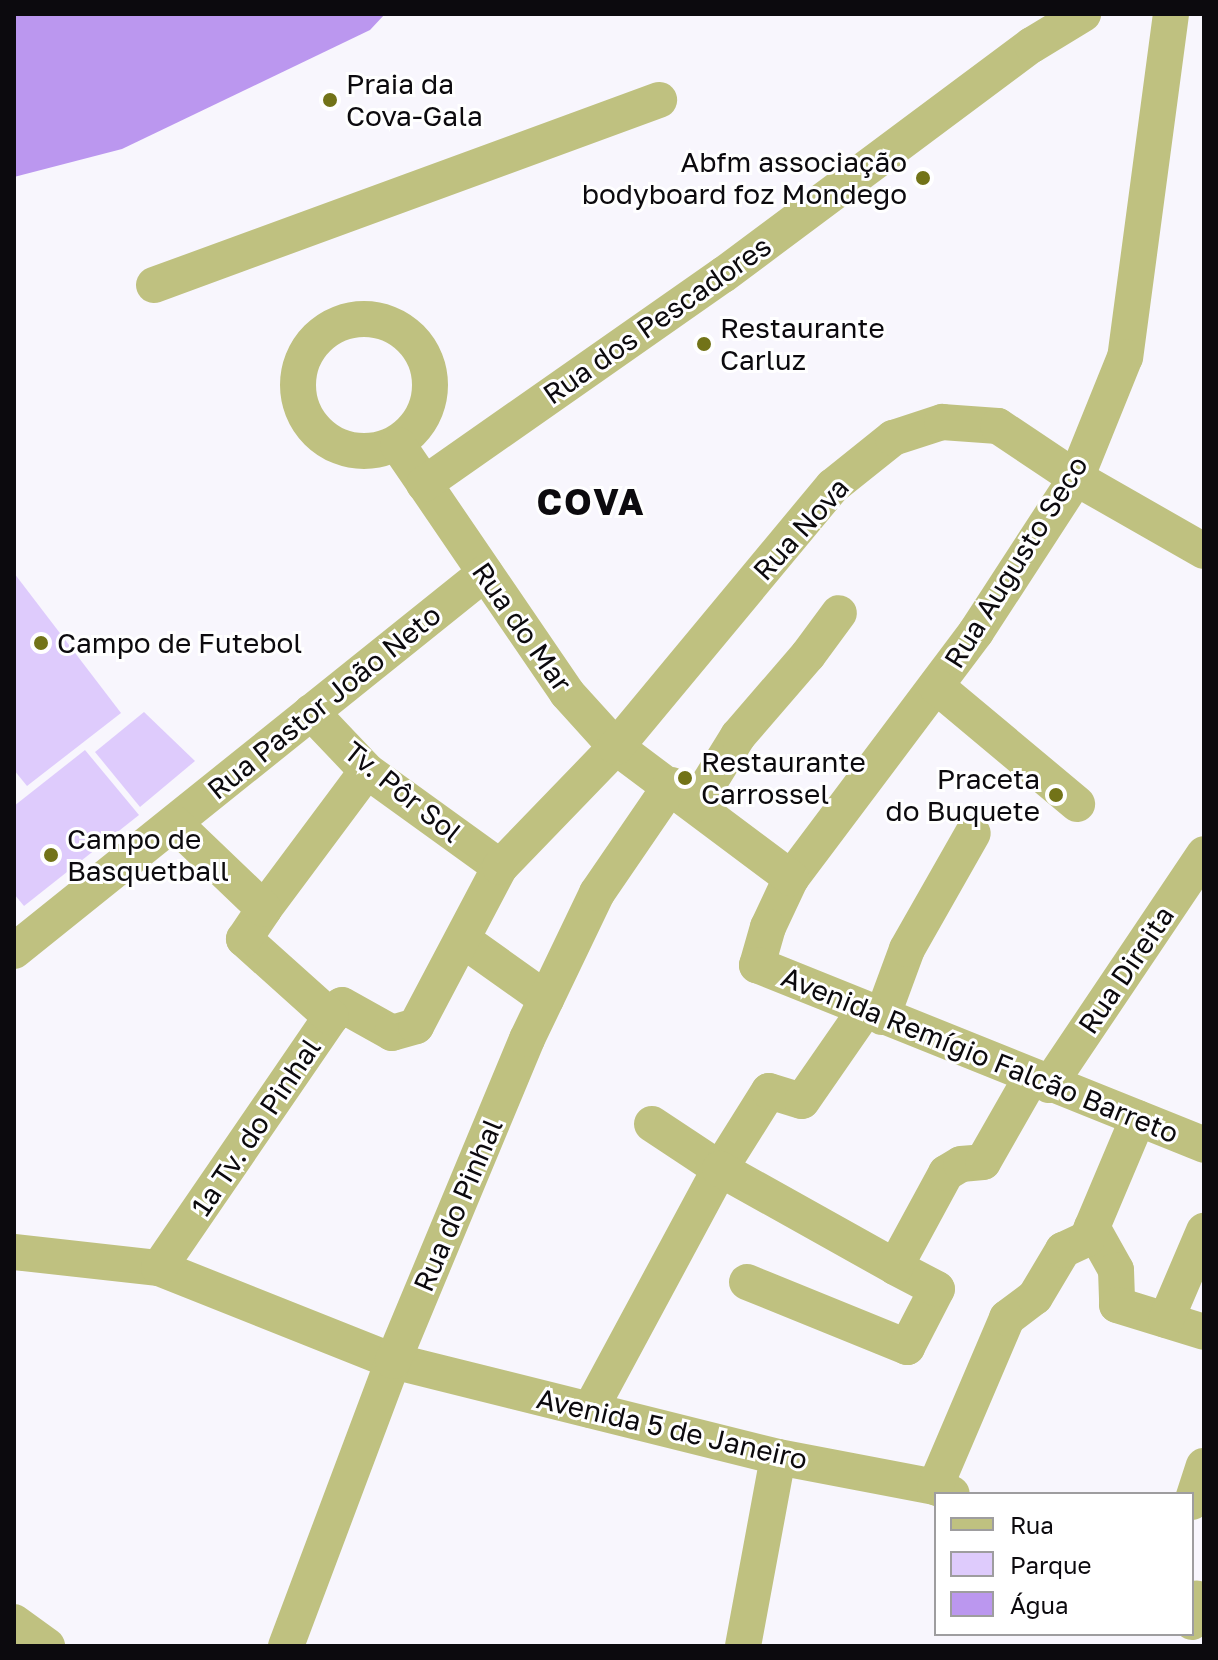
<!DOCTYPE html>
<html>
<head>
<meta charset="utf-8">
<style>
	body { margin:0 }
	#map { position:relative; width:1218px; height:1660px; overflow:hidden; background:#f8f6fd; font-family:"Golos Text",sans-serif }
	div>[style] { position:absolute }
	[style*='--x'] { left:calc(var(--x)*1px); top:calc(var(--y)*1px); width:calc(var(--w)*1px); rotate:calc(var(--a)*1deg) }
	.green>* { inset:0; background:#decbfc }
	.water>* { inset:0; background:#bb97ef }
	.street>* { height:36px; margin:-18px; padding:0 18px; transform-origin:18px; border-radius:18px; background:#bfc180 }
	.street>.ring { margin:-18px; padding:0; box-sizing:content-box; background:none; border:36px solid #bfc180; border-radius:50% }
	.dots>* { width:22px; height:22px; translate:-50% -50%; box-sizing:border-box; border:4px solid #fff; border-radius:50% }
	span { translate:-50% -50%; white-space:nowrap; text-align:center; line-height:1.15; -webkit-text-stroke:6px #fff; paint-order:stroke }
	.poi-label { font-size:28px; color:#0c0a0e }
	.left { translate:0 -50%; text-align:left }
	.right { translate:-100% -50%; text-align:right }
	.street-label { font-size:28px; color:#0c0a0e }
	.district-label { font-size:36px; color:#0c0a0e; font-weight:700; letter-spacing:2px }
	.frame { position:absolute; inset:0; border:16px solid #0c0a0e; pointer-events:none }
	.legend { position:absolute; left:934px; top:1492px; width:260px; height:144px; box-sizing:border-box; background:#fff; border:2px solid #9e9d9f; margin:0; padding:10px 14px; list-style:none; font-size:24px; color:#0c0a0e }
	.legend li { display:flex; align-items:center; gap:16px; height:40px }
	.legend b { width:40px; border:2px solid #9e9d9f }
</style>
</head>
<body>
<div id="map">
	<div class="green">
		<div style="clip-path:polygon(14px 573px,121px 713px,27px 786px,14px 770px)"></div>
		<div style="clip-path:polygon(144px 712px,195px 761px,140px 807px,95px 752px)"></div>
		<div style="clip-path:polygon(85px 750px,139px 815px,24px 906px,14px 894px,14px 806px)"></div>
	</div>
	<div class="water">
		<div style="clip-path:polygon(14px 14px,385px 14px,370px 30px,122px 149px,14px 177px)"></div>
	</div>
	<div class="street">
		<div style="--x:1171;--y:14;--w:346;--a:97.6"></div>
		<div style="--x:1125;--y:357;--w:131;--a:112"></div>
		<div style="--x:1076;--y:478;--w:184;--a:123"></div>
		<div style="--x:976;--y:632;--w:308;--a:126.9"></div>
		<div style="--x:791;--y:878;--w:54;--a:115.1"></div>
		<div style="--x:768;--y:927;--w:40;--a:106"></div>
		<div style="--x:757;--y:965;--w:482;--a:21.9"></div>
		<div style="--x:154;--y:285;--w:538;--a:-20.12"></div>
		<div class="ring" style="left:298px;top:319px;width:96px;height:96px"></div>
		<div style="--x:398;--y:445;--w:300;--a:55.7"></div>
		<div style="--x:567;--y:693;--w:73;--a:47.8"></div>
		<div style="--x:616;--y:747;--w:219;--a:36.8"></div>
		<div style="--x:424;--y:484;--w:365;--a:-35"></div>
		<div style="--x:723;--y:275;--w:385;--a:-36.7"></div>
		<div style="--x:1032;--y:45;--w:60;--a:-31.3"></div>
		<div style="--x:936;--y:686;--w:184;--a:39.9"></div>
		<div style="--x:311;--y:712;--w:81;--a:46.5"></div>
		<div style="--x:367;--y:771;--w:164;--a:35.8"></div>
		<div style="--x:696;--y:804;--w:80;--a:-58.3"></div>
		<div style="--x:738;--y:736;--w:107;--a:-49.2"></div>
		<div style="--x:808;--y:655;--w:52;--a:-53.6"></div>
		<div style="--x:264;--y:909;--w:172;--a:-53.3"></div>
		<div style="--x:463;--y:940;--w:102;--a:35.4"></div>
		<div style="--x:14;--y:951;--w:604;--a:-38.75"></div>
		<div style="--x:331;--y:1017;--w:16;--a:-47"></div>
		<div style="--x:342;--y:1005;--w:57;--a:29.2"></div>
		<div style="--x:392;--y:1033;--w:25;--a:-16"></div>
		<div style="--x:416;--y:1026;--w:180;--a:-62.2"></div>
		<div style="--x:500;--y:867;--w:167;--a:-46"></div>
		<div style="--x:616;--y:747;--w:339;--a:-50.3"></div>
		<div style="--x:833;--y:486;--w:77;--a:-38.7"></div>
		<div style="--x:893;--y:438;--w:52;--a:-18.1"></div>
		<div style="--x:942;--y:422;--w:56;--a:4.1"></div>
		<div style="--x:998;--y:426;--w:94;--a:33.7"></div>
		<div style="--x:1076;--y:478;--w:147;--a:29.7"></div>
		<div style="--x:882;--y:1017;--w:72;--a:-69.8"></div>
		<div style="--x:907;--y:949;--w:133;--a:-60.4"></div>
		<div style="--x:1049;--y:1085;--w:278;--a:-56.1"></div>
		<div style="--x:652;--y:1124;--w:82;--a:33.5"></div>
		<div style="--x:720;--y:1169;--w:92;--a:-57.9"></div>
		<div style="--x:769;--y:1091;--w:34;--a:17"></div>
		<div style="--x:802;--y:1101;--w:111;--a:-55.3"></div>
		<div style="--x:1092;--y:1227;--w:49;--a:60.8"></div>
		<div style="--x:1116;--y:1270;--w:35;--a:88"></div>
		<div style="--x:1117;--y:1305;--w:91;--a:17.2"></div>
		<div style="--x:14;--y:1252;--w:146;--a:6.3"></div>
		<div style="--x:159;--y:1268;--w:252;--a:21.7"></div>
		<div style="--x:393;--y:1361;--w:397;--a:14"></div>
		<div style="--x:778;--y:1457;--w:160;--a:10.8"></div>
		<div style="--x:935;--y:1487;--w:18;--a:22"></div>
		<div style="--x:159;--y:1268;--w:304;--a:-55.6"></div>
		<div style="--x:331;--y:1017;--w:117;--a:-138.1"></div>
		<div style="--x:244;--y:939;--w:36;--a:-56"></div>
		<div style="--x:264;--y:909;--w:124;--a:-136.3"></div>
		<div style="--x:747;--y:1282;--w:173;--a:22.1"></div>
		<div style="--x:907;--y:1347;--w:65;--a:-62.7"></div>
		<div style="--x:937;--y:1289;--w:47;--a:-152.4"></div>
		<div style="--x:1166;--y:1320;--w:97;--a:-66.9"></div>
		<div style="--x:590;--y:1410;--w:274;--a:-61.7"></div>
		<div style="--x:720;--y:1169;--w:201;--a:29.2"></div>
		<div style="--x:895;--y:1267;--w:107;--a:-61.5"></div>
		<div style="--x:946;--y:1173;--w:17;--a:-31"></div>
		<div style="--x:961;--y:1164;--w:22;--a:-5"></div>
		<div style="--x:983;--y:1162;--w:97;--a:-60.3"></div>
		<div style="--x:935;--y:1487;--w:184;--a:-66.9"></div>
		<div style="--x:1007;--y:1318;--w:35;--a:-37"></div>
		<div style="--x:1035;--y:1297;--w:55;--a:-59.2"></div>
		<div style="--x:1063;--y:1250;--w:26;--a:-25"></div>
		<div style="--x:1087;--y:1239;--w:131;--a:-67.1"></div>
		<div style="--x:1192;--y:1502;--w:38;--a:-72"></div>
		<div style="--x:14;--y:1622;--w:41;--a:36"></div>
		<div style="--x:1192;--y:1622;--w:24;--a:-78"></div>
		<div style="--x:286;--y:1646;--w:304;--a:-69.4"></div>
		<div style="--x:393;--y:1361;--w:349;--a:-67.4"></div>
		<div style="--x:527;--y:1039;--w:162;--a:-64.4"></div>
		<div style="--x:597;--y:893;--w:131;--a:-55.6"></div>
		<div style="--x:743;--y:1646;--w:192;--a:-79.5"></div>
	</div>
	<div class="dots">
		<div style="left:330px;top:100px;background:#727318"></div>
		<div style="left:923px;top:178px;background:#727318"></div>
		<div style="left:704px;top:344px;background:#727318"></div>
		<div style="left:41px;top:643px;background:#727318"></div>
		<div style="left:685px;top:778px;background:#727318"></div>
		<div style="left:1056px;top:795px;background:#727318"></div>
		<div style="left:51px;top:855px;background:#727318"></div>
	</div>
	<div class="poi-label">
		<span class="left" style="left:346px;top:100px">Praia da<br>Cova-Gala</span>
		<span class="right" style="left:907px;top:178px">Abfm associação<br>bodyboard foz Mondego</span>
		<span class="left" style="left:720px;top:344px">Restaurante<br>Carluz</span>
		<span class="left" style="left:57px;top:643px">Campo de Futebol</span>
		<span class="left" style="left:701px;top:778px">Restaurante<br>Carrossel</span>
		<span class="right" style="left:1040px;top:795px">Praceta<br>do Buquete</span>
		<span class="left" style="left:67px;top:855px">Campo de<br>Basquetball</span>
	</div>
	<div class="street-label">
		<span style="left:657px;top:320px;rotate:-35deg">Rua dos Pescadores</span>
		<span style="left:801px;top:529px;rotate:-48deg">Rua Nova</span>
		<span style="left:1016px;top:562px;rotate:-58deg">Rua Augusto Seco</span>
		<span style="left:522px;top:627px;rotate:55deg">Rua do Mar</span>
		<span style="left:324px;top:702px;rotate:-39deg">Rua Pastor João Neto</span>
		<span style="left:403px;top:792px;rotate:39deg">Tv. Pôr Sol</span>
		<span style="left:1126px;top:970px;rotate:-56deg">Rua Direita</span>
		<span style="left:980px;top:1055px;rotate:22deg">Avenida Remígio Falcão Barreto</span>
		<span style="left:256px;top:1127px;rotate:-56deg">1ª Tv. do Pinhal</span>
		<span style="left:458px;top:1205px;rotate:-67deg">Rua do Pinhal</span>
		<span style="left:672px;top:1429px;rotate:13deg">Avenida 5 de Janeiro</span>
	</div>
	<div class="district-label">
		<span style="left:591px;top:502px">COVA</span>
	</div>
	<div class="frame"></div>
	<ul class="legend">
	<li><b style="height:10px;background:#bfc180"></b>Rua</li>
	<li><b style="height:22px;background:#decbfc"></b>Parque</li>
	<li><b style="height:22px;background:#bb97ef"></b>Água</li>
	</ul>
</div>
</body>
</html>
